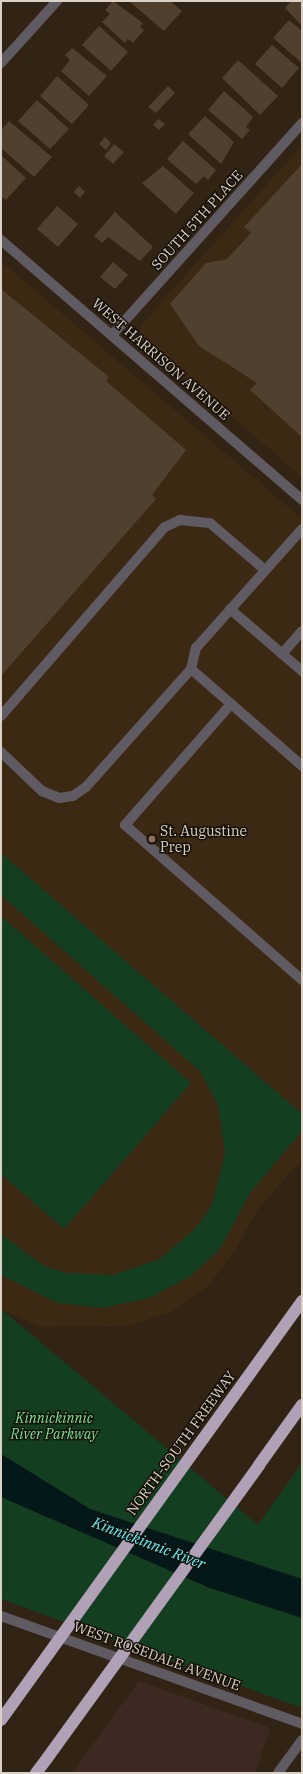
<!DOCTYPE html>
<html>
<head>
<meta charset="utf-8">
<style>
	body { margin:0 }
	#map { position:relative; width:303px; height:1774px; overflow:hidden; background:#322415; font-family:"IBM Plex Serif",serif }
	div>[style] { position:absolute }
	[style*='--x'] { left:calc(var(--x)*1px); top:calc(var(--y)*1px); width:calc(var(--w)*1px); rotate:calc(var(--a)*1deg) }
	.built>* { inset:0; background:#3b2913 }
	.industrial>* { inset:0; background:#3c2a22 }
	.green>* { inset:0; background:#133f20 }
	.water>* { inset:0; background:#051819 }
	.building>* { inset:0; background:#4f4030 }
	.minor>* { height:10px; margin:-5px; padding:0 5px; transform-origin:5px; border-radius:5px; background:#605b63 }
	.highway>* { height:12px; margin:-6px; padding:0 6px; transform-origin:6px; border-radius:6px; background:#b0a1b6 }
	.highway-bridge>* { height:12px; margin:-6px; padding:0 6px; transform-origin:6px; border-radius:6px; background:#b0a1b6 }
	.dots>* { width:11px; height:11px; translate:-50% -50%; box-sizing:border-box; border:2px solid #150f08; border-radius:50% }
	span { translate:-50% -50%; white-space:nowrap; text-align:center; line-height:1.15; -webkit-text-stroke:3px #150f08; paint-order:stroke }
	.street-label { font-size:14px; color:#dad1c7 }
	.poi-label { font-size:14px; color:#dad1c7 }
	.left { translate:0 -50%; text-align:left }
	.park-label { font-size:14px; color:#79e795; font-style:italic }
	.water-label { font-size:15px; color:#60effb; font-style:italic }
	.frame { position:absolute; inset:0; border:2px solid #dad1c7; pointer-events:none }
</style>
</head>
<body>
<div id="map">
	<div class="built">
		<div style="clip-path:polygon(302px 145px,302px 477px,144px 341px,139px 333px,142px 324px)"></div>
		<div style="clip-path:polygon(1px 261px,302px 519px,302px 1160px,259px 1207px,236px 1249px,209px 1285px,173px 1311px,127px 1326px,41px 1327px,1px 1309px)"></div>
	</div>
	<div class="industrial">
		<div style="clip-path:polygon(139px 1681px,270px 1728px,255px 1773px,72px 1773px)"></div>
	</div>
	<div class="green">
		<div style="clip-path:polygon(1px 853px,302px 1114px,302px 1131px,250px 1193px,220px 1249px,191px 1276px,149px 1298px,102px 1308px,58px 1303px,1px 1275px,1px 1234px,44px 1266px,67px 1273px,113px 1275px,160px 1259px,197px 1227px,212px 1205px,225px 1153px,218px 1105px,200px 1071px,1px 895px)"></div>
		<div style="clip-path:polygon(1px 916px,191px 1083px,64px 1229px,1px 1174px)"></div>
		<div style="clip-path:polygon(1px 1309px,258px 1525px,302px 1463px,302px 1579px,90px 1509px,1px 1454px)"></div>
		<div style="clip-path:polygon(1px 1497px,210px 1588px,302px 1618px,302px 1708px,1px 1599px)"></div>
	</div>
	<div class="water">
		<div style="clip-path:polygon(1px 1454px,90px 1509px,302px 1579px,302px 1618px,210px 1588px,1px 1497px)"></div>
	</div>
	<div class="building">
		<div style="clip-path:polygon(113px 1px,143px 23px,140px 27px,144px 30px,133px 43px,128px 39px,125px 43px,102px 22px,110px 14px,105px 10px)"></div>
		<div style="clip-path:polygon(129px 1px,170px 1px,182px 11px,164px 31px)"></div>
		<div style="clip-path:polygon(291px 1px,302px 1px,302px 26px,285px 8px)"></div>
		<div style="clip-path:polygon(289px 20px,302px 31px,302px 63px,273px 38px)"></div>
		<div style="clip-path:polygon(99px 26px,128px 52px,111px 71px,82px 45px)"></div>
		<div style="clip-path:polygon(272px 45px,299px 68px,282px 88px,255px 64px)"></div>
		<div style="clip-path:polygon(72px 48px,107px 76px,89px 96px,61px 71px,70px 60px,65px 55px)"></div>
		<div style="clip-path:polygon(238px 60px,278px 96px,260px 115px,222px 78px)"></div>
		<div style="clip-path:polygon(57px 76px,89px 105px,72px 124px,40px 96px)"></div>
		<div style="clip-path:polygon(168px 86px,175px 93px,156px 113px,148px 107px)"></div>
		<div style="clip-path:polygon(224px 91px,253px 117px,246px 127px,250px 130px,242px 139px,208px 110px)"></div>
		<div style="clip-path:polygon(37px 100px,69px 129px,50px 149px,18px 121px)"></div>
		<div style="clip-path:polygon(205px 116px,234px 142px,221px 164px,188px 134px)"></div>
		<div style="clip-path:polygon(158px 119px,165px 124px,159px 130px,153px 125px)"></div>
		<div style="clip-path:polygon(9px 121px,52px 157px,34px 177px,1px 148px,1px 130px)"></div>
		<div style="clip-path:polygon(105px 137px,111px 143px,106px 150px,99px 144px)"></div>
		<div style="clip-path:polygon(183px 141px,216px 170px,208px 180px,204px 176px,196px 184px,167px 159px)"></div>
		<div style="clip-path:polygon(114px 144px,124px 152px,113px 164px,104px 156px)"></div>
		<div style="clip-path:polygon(1px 155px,26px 178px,6px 200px,1px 196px)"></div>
		<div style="clip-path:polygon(302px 164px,302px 437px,250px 390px,257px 383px,199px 346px,170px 304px,206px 263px,227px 259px,251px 233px,244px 227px)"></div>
		<div style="clip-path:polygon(163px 166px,194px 193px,176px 214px,142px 183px)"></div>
		<div style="clip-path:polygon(79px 186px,85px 192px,80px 198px,74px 192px)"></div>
		<div style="clip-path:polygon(57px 206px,78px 224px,58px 247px,37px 229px)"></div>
		<div style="clip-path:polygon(115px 212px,153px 247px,140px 261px,108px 237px,102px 243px,94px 236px)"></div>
		<div style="clip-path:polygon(113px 262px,128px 275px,115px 289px,100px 277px)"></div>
		<div style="clip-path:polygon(1px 289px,109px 377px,106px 381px,186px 450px,152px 495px,156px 499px,1px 676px)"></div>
	</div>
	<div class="minor">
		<div style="--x:1;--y:63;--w:84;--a:-47.9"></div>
		<div style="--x:1;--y:240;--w:398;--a:40.8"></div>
		<div style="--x:112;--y:335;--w:285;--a:-48.1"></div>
		<div style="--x:230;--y:609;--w:95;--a:40.7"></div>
		<div style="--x:282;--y:654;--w:30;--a:-49"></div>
		<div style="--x:191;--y:669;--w:147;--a:41.1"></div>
		<div style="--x:231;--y:704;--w:161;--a:131.2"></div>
		<div style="--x:125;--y:825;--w:235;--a:41.2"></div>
		<div style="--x:1;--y:716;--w:250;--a:-49.1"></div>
		<div style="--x:165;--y:527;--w:17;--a:-25"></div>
		<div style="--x:180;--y:520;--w:30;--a:6"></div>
		<div style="--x:210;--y:523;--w:72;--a:40.5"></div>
		<div style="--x:1;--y:752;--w:57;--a:43.6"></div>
		<div style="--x:42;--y:791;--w:18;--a:22"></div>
		<div style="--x:59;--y:798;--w:14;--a:-8"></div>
		<div style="--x:73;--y:796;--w:16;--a:-35"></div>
		<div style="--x:86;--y:787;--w:158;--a:-48.3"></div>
		<div style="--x:191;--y:669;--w:22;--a:-77"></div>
		<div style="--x:196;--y:648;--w:159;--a:-48.3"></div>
		<div style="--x:1;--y:1616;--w:320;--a:19.7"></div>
		<div style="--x:278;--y:1773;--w:41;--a:-54"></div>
	</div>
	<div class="highway">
		<div style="--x:203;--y:1439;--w:170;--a:-54.3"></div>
		<div style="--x:259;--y:1465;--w:74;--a:-54.4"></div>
		<div style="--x:36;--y:1773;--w:20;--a:-53"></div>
	</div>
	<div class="highway-bridge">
		<div style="--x:1;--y:1720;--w:346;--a:-54.3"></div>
		<div style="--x:48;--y:1757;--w:360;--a:-54.1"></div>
	</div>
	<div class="dots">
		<div style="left:152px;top:839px;background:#8d6e63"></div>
	</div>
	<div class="street-label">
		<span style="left:197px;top:220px;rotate:-48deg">SOUTH 5TH PLACE</span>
		<span style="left:161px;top:359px;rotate:41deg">WEST HARRISON AVENUE</span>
		<span style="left:181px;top:1443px;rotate:-54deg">NORTH-SOUTH FREEWAY</span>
		<span style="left:157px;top:1656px;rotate:20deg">WEST ROSEDALE AVENUE</span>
	</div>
	<div class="poi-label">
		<span class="left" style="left:160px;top:839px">St. Augustine<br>Prep</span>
	</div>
	<div class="park-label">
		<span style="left:54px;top:1426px">Kinnickinnic<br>River Parkway</span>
	</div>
	<div class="water-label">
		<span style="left:149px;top:1543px;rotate:21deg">Kinnickinnic River</span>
	</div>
	<div class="frame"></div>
</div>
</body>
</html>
